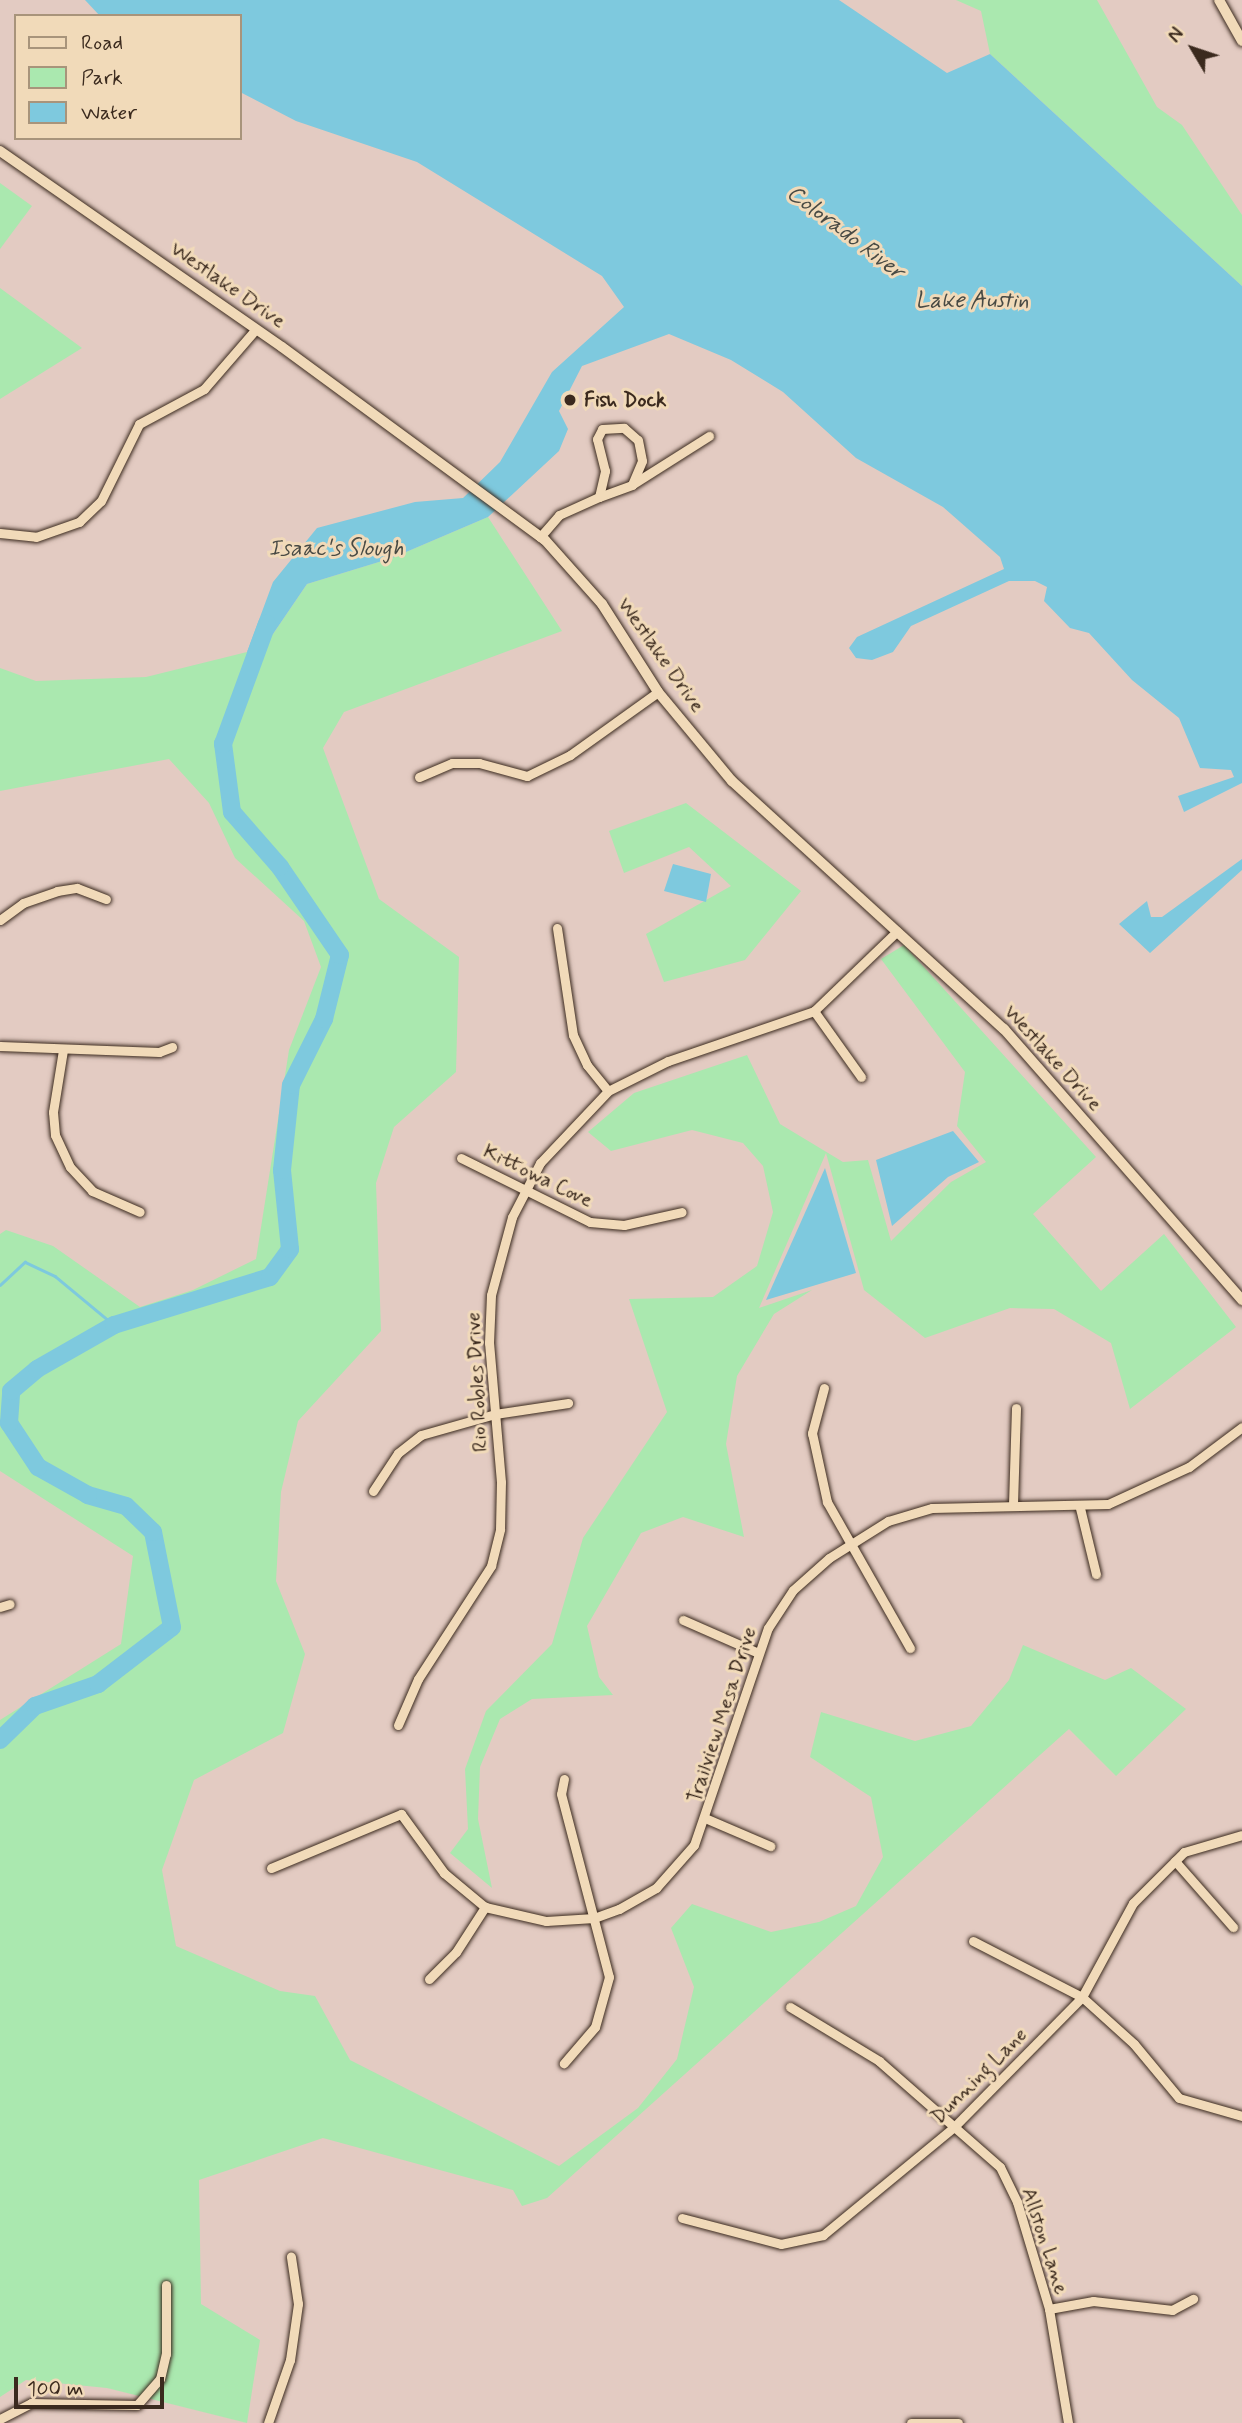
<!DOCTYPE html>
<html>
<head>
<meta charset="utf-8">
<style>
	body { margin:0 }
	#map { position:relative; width:1242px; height:2423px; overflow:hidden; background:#e3cbc2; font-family:Mynerve,sans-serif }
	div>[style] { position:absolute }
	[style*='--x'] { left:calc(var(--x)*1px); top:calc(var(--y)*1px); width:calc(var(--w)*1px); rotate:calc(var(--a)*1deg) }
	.green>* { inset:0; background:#aae8af }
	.water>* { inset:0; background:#7ec9de }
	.stream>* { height:2.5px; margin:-1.25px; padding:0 1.25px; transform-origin:1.25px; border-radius:1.25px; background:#7ec9de }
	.river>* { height:18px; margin:-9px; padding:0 9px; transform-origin:9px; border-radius:9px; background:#7ec9de }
	.roads { filter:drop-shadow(0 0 2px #3b2a1e) drop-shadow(0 0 2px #3b2a1e) }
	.minor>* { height:9px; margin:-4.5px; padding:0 4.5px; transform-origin:4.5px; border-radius:4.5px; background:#f1dab9 }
	.tertiary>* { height:10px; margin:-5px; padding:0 5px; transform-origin:5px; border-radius:5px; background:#f1dab9 }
	.dots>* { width:19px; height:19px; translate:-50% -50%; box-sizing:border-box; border:4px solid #f1dab9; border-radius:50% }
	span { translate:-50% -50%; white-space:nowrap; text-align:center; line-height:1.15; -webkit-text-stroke:6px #f1dab9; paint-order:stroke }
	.street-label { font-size:21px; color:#3b2a1e }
	.poi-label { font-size:21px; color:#3b2a1e; font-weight:700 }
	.left { translate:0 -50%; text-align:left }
	.water-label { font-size:23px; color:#484a44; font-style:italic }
	.legend { position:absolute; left:14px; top:14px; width:228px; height:126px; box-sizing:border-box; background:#f1dab9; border:2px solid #a8947b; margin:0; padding:9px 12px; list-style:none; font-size:21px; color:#3b2a1e }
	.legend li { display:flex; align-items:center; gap:14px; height:35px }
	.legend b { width:35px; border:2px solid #a8947b }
	.north { position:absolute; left:1158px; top:14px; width:70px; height:70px; -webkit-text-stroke:5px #f1dab9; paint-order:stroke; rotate:309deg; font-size:19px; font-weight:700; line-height:28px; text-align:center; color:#3b2a1e }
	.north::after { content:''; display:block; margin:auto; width:24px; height:32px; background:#3b2a1e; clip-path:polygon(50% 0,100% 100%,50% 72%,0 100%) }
	.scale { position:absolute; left:14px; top:2377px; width:150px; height:32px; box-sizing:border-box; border:4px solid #3b2a1e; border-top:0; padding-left:9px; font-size:21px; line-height:24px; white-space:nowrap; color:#3b2a1e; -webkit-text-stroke:5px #f1dab9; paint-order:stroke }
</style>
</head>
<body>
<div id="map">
	<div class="green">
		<div style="clip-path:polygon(956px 0,1097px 0,1157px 107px,1182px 125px,1242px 215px,1242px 286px,990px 54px,981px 11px)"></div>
		<div style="clip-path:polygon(0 183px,32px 206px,0 249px)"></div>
		<div style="clip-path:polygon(0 288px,82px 348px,0 399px)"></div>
		<div style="clip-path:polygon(488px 517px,562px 631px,344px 712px,323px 748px,379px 899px,459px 957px,456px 1072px,394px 1127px,376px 1183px,381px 1331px,298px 1421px,281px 1492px,276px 1581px,305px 1654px,283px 1733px,194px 1780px,162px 1870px,176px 1946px,280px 1991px,315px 1996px,350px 2060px,559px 2166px,638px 2108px,677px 2059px,694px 1987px,671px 1928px,692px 1904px,771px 1932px,819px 1922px,856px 1906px,883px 1857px,871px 1797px,810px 1757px,821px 1712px,915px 1741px,971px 1726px,1009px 1680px,1023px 1645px,1105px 1680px,1131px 1668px,1186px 1709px,1116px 1776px,1069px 1729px,547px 2198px,522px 2206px,513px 2190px,323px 2138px,199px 2180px,201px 2304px,260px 2340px,247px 2423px,107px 2388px,26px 2380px,0 2397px,0 1720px,121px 1644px,133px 1556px,0 1471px,0 1234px,6px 1230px,53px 1246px,140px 1307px,193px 1290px,256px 1259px,289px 1050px,321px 967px,304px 921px,235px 858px,209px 803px,169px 759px,0 791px,0 668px,36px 681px,146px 677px,247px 652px,273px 634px,307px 584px,392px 558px)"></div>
		<div style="clip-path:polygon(686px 803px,801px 891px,745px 960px,664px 982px,646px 934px,731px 886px,689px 847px,624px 873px,609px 831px)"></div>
		<div style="clip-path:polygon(904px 945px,1096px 1157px,1033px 1214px,1101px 1291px,1164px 1234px,1236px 1327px,1130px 1409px,1111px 1343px,1054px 1309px,1010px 1308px,925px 1338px,864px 1290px,826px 1153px,759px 1308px,812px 1290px,774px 1314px,737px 1376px,726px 1444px,744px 1537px,683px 1517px,641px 1533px,587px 1626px,599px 1677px,613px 1695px,532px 1699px,500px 1719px,480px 1767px,478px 1819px,492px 1888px,450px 1853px,468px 1829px,465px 1769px,486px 1711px,552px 1644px,583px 1538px,667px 1412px,629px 1299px,713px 1297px,757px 1266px,773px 1212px,763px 1166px,743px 1143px,692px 1130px,611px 1151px,588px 1132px,634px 1093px,747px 1055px,780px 1124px,843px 1162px,868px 1160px,891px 1241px,951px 1182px,986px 1162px,957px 1126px,965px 1072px,881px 959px)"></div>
	</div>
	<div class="water">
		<div style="clip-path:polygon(85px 0,839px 0,947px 73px,990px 54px,1242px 286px,1242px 783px,1184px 812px,1178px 796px,1234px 777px,1231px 770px,1200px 768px,1179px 718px,1132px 680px,1089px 633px,1070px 628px,1044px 601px,1047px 587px,1035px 581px,1009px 581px,911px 626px,893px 652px,872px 660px,856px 658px,849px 648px,857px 637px,1004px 569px,1000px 557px,943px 507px,856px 458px,783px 392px,731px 360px,669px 334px,582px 366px,559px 411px,568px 429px,559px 451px,488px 517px,392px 558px,307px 584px,273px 634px,247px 652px,273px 582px,317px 528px,415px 502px,463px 498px,500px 462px,552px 372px,624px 307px,602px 276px,417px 162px,296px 121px,240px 92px,240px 16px,100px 16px)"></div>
		<div style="clip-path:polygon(1242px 859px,1242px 870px,1150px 953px,1119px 924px,1147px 901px,1151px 917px,1162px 917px)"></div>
		<div style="clip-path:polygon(673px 864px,711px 874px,706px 902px,664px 891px)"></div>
		<div style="clip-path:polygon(953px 1131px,979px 1162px,948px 1177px,892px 1226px,876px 1160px)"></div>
		<div style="clip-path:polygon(825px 1168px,856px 1273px,766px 1300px)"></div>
	</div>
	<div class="stream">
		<div style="--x:0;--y:1285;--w:34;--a:-43"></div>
		<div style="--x:25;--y:1262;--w:33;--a:25"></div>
		<div style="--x:55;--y:1276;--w:77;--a:39.7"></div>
	</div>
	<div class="river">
		<div style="--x:0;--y:1740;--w:49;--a:-44.2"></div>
		<div style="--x:35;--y:1706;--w:67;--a:-19.2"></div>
		<div style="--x:98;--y:1684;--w:93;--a:-37.6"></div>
		<div style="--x:172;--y:1627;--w:97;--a:-101.3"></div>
		<div style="--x:153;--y:1532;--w:37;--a:-136"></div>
		<div style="--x:126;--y:1506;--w:40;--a:-164"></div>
		<div style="--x:88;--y:1495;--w:57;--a:-150.8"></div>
		<div style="--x:38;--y:1467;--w:53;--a:-123.4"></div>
		<div style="--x:9;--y:1423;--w:32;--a:-86"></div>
		<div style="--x:11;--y:1391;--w:34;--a:-40"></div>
		<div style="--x:37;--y:1369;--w:89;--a:-29.7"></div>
		<div style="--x:114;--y:1325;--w:163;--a:-17.1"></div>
		<div style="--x:270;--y:1277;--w:34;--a:-54"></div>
		<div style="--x:290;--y:1249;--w:79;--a:-95.8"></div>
		<div style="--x:282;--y:1170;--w:85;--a:-84"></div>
		<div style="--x:291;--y:1085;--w:74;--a:-63.4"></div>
		<div style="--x:324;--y:1019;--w:66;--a:-76"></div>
		<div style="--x:340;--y:955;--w:107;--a:-124.3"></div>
		<div style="--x:280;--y:867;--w:73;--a:-131.1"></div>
		<div style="--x:232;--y:812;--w:69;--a:-97.5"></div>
		<div style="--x:223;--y:744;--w:128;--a:-69.9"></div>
	</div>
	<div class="roads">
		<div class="minor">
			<div style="--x:633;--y:484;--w:90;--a:-32.3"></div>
			<div style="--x:0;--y:533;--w:36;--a:6"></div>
			<div style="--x:36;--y:537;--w:46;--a:-19.2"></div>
			<div style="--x:79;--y:522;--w:30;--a:-44"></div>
			<div style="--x:101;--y:501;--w:86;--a:-63.7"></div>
			<div style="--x:139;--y:424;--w:74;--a:-28.3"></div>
			<div style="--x:204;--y:389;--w:79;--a:-49.1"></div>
			<div style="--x:540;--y:537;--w:29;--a:-49"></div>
			<div style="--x:559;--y:515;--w:44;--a:-24.2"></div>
			<div style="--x:599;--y:497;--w:27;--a:-77"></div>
			<div style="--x:605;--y:471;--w:33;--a:-104"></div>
			<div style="--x:597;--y:439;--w:11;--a:-63"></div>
			<div style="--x:602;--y:429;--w:22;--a:-3"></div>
			<div style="--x:624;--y:428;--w:18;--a:41"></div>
			<div style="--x:638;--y:440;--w:21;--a:79"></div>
			<div style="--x:642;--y:461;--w:26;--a:113"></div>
			<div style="--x:632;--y:485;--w:35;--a:160"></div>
			<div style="--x:419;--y:777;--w:36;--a:-23"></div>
			<div style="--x:452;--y:763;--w:27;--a:0"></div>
			<div style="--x:479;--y:763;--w:50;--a:15.2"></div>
			<div style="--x:527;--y:776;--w:48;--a:-26"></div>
			<div style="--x:570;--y:755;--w:108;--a:-35.6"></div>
			<div style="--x:0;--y:920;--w:29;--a:-36"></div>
			<div style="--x:23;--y:903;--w:36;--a:-19"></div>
			<div style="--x:57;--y:891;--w:20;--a:-9"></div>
			<div style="--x:77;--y:888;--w:31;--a:21"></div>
			<div style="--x:557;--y:928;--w:108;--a:81.5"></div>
			<div style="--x:573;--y:1035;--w:33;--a:65"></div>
			<div style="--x:587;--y:1065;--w:33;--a:51"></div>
			<div style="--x:814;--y:1011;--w:81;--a:54.5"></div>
			<div style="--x:0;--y:1046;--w:159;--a:2.2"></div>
			<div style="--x:159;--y:1052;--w:14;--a:-21"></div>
			<div style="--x:63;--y:1050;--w:63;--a:99.2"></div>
			<div style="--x:53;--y:1112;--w:23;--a:85"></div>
			<div style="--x:55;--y:1135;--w:35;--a:65"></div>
			<div style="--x:70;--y:1167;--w:33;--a:47"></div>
			<div style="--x:92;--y:1191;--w:52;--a:23.6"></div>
			<div style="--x:461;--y:1158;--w:144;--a:26.4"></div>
			<div style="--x:590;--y:1222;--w:34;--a:5"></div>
			<div style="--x:624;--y:1225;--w:59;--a:-12.6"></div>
			<div style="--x:824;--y:1388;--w:47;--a:104.9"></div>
			<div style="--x:812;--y:1433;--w:71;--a:77.7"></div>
			<div style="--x:827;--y:1502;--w:168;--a:60.4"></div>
			<div style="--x:373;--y:1491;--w:45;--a:-56.7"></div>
			<div style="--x:398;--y:1453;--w:29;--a:-38"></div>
			<div style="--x:421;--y:1435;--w:77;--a:-15.8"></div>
			<div style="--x:495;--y:1414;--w:74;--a:-8.6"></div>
			<div style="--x:1013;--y:1504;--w:96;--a:-88.2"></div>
			<div style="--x:1080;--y:1508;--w:68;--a:76.4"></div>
			<div style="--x:0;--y:1607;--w:10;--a:-17"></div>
			<div style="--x:683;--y:1620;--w:80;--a:23.7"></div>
			<div style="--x:398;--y:1725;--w:50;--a:-66.5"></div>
			<div style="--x:418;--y:1679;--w:135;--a:-57.1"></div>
			<div style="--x:491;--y:1566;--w:38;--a:-76"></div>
			<div style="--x:500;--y:1529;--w:47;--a:-88.8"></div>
			<div style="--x:501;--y:1482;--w:140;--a:-94.9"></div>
			<div style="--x:489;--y:1343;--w:48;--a:-87.6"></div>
			<div style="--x:491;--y:1295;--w:81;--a:-74.9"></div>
			<div style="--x:512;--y:1217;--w:61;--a:-62.6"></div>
			<div style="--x:540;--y:1163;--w:99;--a:-46.6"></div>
			<div style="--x:608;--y:1091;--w:67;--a:-26.6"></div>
			<div style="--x:668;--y:1061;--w:154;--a:-18.9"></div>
			<div style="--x:814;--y:1011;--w:115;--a:-43.9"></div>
			<div style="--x:564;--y:1779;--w:15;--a:101"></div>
			<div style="--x:561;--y:1794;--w:189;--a:75.3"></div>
			<div style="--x:609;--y:1977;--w:52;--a:105.6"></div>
			<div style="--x:595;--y:2027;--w:48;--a:130.7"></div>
			<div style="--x:707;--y:1819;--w:69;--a:23.2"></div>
			<div style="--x:1175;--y:1861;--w:88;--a:48.7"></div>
			<div style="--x:271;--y:1868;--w:141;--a:-22.6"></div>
			<div style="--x:401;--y:1814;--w:73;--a:53.9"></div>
			<div style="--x:444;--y:1873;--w:53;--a:39.7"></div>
			<div style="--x:485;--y:1907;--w:63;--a:12.9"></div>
			<div style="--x:546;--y:1921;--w:48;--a:-3.6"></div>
			<div style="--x:594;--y:1918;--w:27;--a:-20"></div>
			<div style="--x:619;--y:1909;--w:43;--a:-29.6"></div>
			<div style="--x:656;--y:1888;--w:57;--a:-48.5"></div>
			<div style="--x:694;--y:1845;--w:229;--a:-71.2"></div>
			<div style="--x:768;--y:1628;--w:45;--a:-56.7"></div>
			<div style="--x:793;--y:1590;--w:48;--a:-41.6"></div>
			<div style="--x:829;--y:1558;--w:70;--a:-32.1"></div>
			<div style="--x:888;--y:1521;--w:46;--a:-16.5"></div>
			<div style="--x:932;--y:1508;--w:176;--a:-1.3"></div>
			<div style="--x:1108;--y:1504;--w:89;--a:-24.6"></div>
			<div style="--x:1189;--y:1467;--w:66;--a:-37"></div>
			<div style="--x:973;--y:1941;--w:123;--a:27.2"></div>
			<div style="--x:1082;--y:1997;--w:70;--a:42.1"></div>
			<div style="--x:1134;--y:2044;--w:70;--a:50.2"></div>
			<div style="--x:1179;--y:2098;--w:66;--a:15.9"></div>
			<div style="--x:429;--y:1979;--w:38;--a:-45"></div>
			<div style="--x:456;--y:1952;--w:54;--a:-57.2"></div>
			<div style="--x:790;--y:2007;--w:104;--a:31.2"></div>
			<div style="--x:879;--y:2061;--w:161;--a:41.2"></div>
			<div style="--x:1000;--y:2167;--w:39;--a:64"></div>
			<div style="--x:1017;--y:2202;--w:112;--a:73.3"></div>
			<div style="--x:1049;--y:2309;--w:116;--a:80.5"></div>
			<div style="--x:682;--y:2218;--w:102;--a:14.7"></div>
			<div style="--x:781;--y:2244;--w:43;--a:-12.1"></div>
			<div style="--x:823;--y:2235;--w:171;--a:-39.5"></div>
			<div style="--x:955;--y:2126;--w:181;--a:-45.4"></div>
			<div style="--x:1082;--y:1997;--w:107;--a:-61.5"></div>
			<div style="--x:1133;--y:1903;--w:72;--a:-45"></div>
			<div style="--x:1184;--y:1852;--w:60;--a:-16.3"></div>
			<div style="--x:1049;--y:2309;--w:45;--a:-10.3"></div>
			<div style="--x:1093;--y:2301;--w:80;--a:6.5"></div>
			<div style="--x:1172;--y:2310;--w:24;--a:-28"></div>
			<div style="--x:0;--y:2419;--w:35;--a:-27"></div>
			<div style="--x:31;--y:2403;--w:106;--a:1.1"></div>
			<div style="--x:137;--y:2405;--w:35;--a:-49"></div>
			<div style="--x:160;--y:2379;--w:26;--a:-77"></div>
			<div style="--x:166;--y:2354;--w:69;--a:-90"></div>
			<div style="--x:268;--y:2423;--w:67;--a:-70.8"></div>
			<div style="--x:290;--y:2360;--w:57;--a:-81.9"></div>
			<div style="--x:298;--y:2304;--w:48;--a:-98.5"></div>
			<div style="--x:911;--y:2423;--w:47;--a:0"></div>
		</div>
		<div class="tertiary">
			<div style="--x:1219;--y:0;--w:47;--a:60.7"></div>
			<div style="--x:0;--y:151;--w:343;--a:34.8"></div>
			<div style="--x:282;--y:347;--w:326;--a:36.3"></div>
			<div style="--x:545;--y:540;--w:86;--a:48.3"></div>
			<div style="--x:602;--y:604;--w:104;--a:57.5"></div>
			<div style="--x:658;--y:692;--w:116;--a:50.3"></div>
			<div style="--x:732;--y:781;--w:368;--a:42.4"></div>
			<div style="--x:1004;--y:1029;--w:361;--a:48.7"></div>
		</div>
	</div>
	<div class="dots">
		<div style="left:570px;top:400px;background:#3b2a1e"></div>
	</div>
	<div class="street-label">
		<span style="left:228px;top:285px;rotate:35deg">Westlake Drive</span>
		<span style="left:661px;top:655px;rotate:55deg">Westlake Drive</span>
		<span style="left:1053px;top:1058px;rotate:48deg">Westlake Drive</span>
		<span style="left:538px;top:1176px;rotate:26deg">Kittowa Cove</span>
		<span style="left:477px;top:1382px;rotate:-93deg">Rio Robles Drive</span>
		<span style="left:722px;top:1715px;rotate:-72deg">Trailview Mesa Drive</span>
		<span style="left:979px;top:2076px;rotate:-45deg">Dunning Lane</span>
		<span style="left:1045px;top:2241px;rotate:72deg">Allston Lane</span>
	</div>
	<div class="poi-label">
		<span class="left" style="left:584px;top:400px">Fish Dock</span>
	</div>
	<div class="water-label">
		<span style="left:845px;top:233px;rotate:37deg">Colorado River</span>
		<span style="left:972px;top:301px">Lake Austin</span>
		<span style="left:336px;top:549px">Isaac's Slough</span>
	</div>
	<ul class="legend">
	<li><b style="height:9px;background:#f1dab9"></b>Road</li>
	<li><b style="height:19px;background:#aae8af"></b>Park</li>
	<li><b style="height:19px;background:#7ec9de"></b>Water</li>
	</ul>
	<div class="north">N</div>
	<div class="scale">100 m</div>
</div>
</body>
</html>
